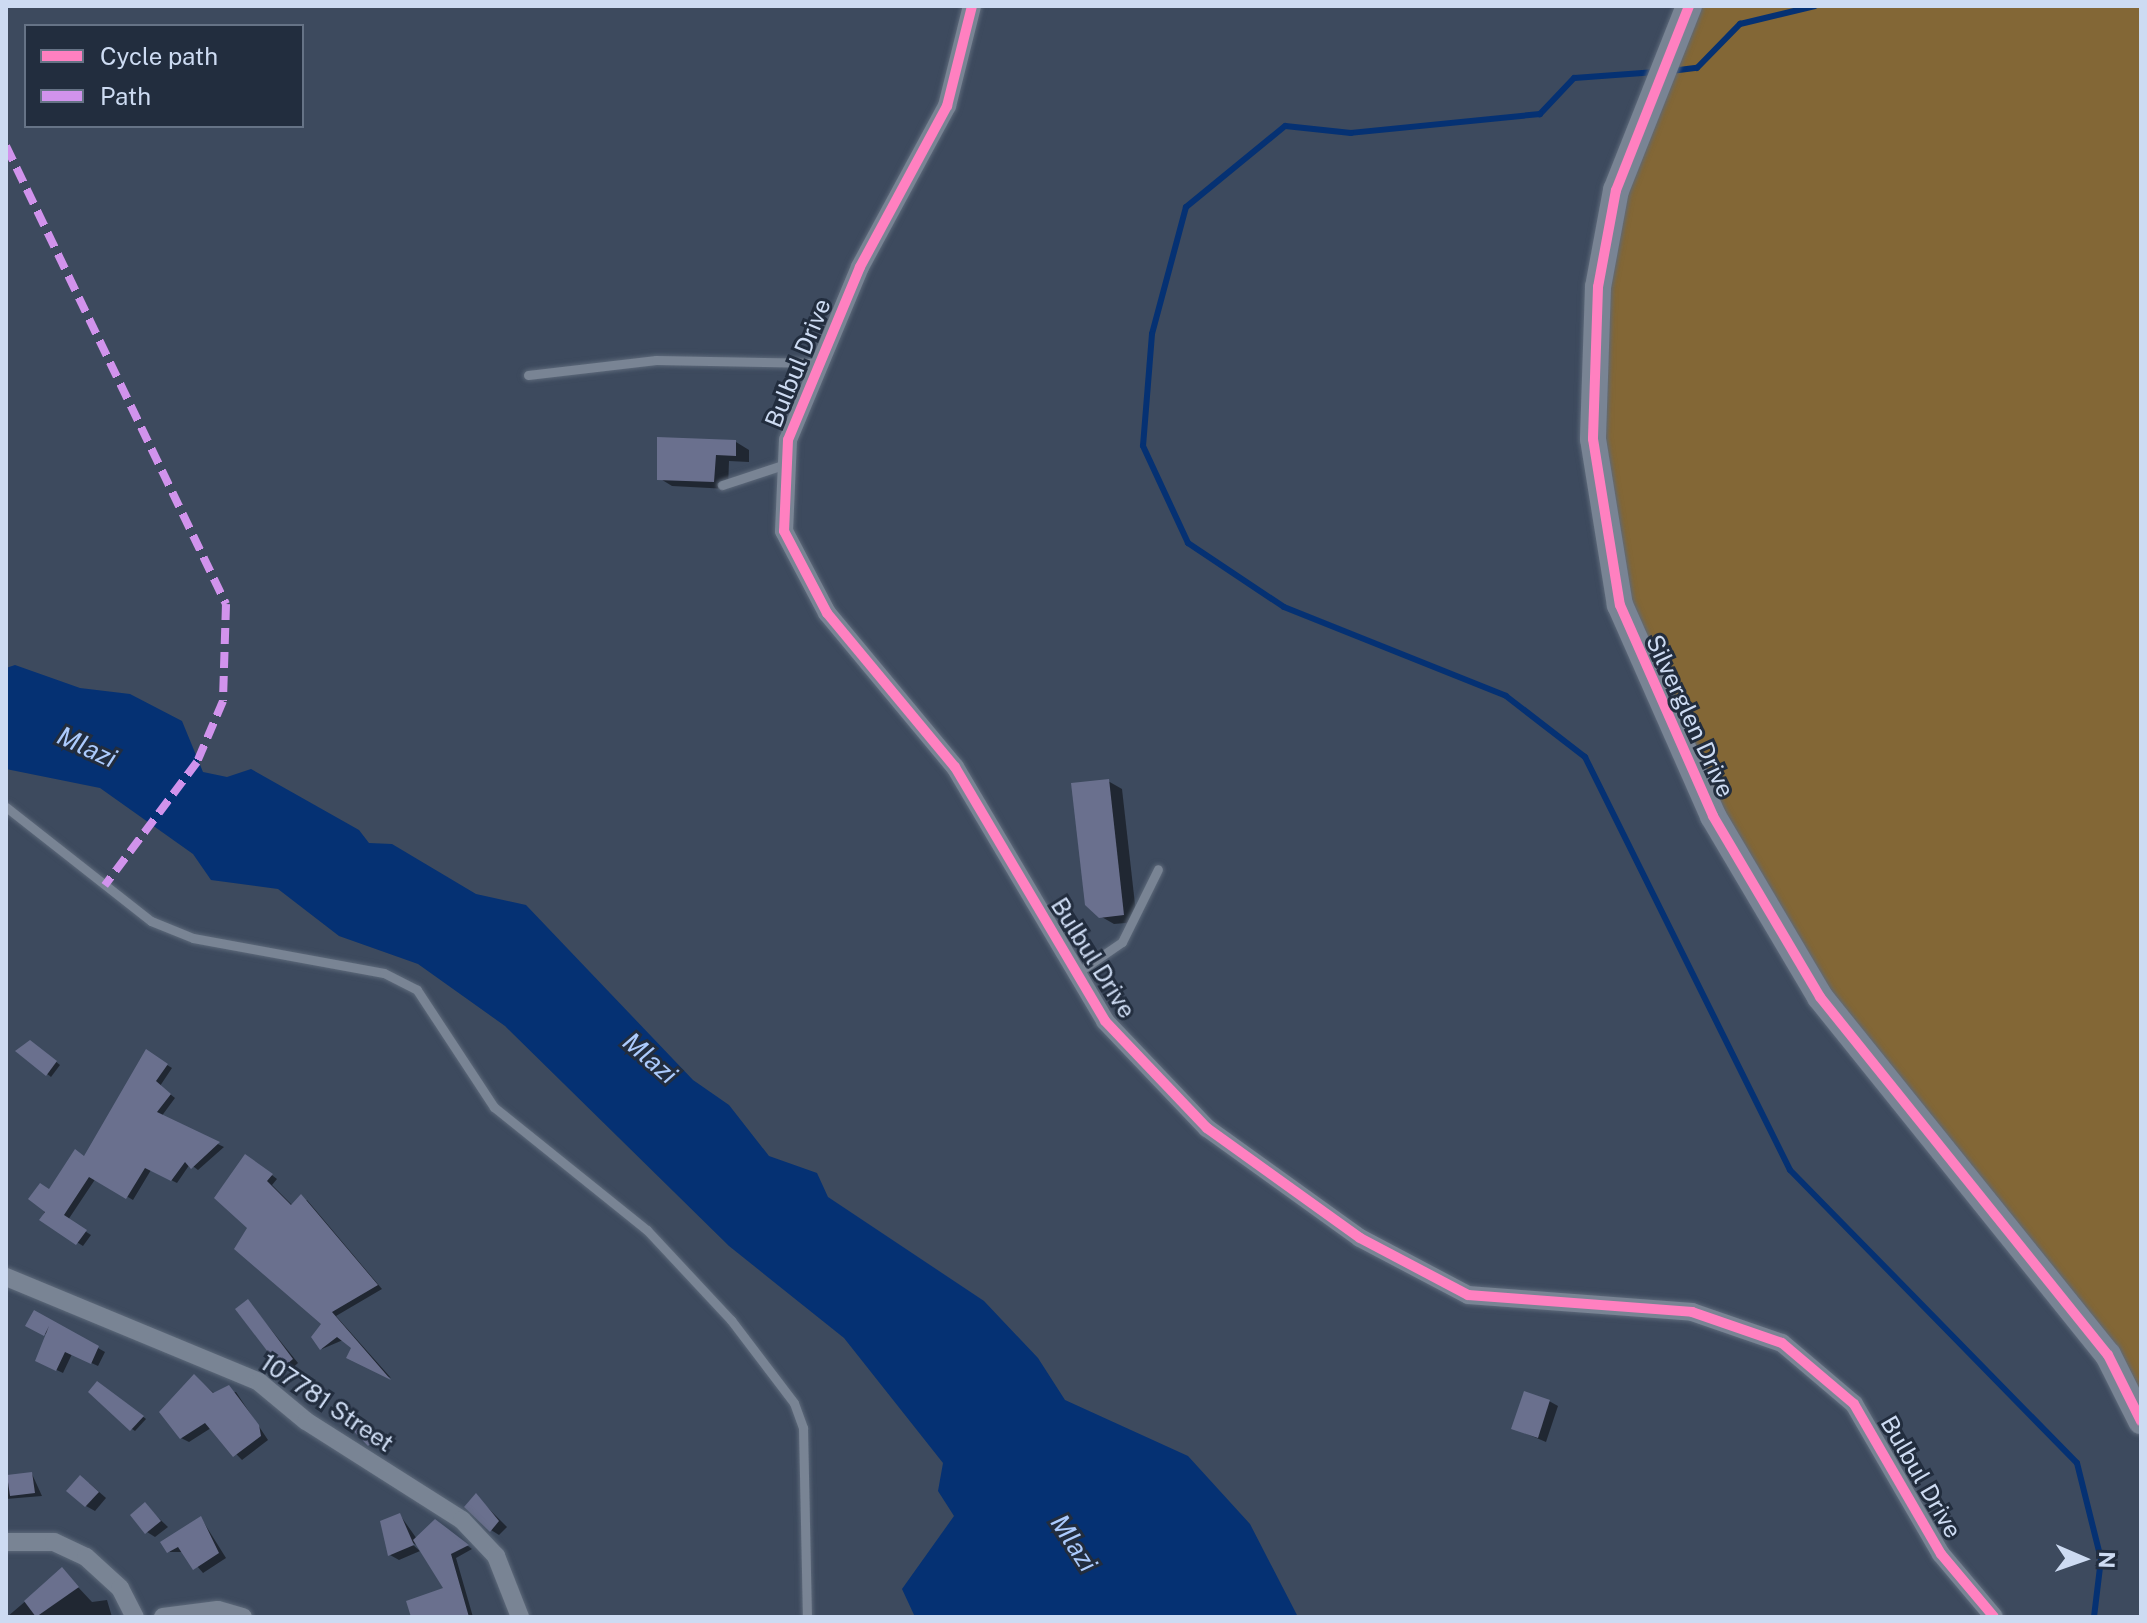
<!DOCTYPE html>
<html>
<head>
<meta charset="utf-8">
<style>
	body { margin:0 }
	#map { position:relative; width:2147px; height:1623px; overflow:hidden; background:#3d4a5e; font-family:"Public Sans",sans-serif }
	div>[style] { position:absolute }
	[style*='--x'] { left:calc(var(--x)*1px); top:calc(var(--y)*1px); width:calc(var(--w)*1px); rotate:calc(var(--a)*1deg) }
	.green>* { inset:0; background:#836736 }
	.water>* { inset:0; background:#053173 }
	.shadow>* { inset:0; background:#0007 }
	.stream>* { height:6px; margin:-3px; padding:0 3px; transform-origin:3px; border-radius:3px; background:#053173 }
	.building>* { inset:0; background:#6a708e }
	.roads { filter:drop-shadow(0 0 2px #5d697a) drop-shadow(0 0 2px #5d697a) }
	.lane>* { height:9px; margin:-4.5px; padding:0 4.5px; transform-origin:4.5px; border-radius:4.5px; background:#798494 }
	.street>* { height:18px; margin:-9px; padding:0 9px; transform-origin:9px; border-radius:9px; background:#798494 }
	.secondary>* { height:26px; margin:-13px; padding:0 13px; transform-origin:13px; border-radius:13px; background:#798494 }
	.quiet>* { height:8px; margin-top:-4px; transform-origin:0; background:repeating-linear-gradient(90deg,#d193ec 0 16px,transparent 0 24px) }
	.cycleway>* { height:10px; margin:-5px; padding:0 5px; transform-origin:5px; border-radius:5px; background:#ff80c0 }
	span { translate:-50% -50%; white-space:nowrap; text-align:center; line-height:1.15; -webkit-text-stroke:6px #222d3e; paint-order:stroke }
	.street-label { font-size:24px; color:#cddbf2 }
	.water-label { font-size:26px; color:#accbfd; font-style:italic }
	.frame { position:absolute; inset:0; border:8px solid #cddbf2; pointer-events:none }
	.legend { position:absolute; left:24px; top:24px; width:280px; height:104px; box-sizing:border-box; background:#222d3e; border:2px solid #667386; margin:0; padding:10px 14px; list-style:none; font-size:24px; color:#cddbf2 }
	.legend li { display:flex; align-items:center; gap:16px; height:40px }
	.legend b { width:40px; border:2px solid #667386 }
	.north { position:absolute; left:2043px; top:1519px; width:80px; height:80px; -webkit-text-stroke:6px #222d3e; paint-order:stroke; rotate:92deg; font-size:22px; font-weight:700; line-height:32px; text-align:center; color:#cddbf2 }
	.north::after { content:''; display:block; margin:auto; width:28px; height:36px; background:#cddbf2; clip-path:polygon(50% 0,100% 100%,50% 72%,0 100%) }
</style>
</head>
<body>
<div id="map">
	<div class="green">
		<div style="clip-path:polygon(1691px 6px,2141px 6px,2141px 1417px,1822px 997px,1638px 651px,1600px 489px,1613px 218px)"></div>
	</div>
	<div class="water">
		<div style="clip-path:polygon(15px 665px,80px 688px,130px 694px,182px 721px,203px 772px,227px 777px,251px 769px,359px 830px,369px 843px,392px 844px,476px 894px,526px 905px,693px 1080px,729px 1105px,769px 1156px,817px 1173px,828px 1197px,984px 1301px,1038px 1358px,1065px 1400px,1188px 1456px,1250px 1524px,1298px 1617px,915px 1617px,902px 1589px,954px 1516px,938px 1491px,943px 1463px,844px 1338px,729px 1246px,505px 1026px,418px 964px,339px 936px,278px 889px,211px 880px,193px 854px,100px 788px,6px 769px,6px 668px)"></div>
	</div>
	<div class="shadow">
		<div style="clip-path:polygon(736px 442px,749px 450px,749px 462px,729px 461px,728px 489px,672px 486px,659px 478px)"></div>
		<div style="clip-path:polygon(1108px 781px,1122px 789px,1137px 922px,1114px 924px,1100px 916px)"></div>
		<div style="clip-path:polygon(34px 1044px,60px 1065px,51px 1077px,18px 1051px)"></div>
		<div style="clip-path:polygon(146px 1052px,172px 1068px,160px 1086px,175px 1098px,161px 1117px,224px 1147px,198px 1170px,190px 1164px,177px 1183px,151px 1170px,133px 1200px,96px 1178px,68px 1220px,91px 1235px,83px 1246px,42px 1220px,50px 1192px,85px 1158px)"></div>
		<div style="clip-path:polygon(251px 1159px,277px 1179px,272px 1185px,293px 1206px,307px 1200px,382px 1289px,336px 1316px,391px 1378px,349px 1358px,353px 1348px,343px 1340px,322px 1349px,324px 1324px,249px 1228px)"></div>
		<div style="clip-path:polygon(248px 1301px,298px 1363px,289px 1371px,282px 1367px)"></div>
		<div style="clip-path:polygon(35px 1312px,105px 1352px,98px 1366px,72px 1354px,63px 1373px,44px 1364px,48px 1335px,28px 1325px)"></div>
		<div style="clip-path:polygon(195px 1377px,215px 1394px,236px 1392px,268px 1440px,242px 1460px,211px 1428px,189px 1442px,181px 1438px)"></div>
		<div style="clip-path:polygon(101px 1385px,146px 1419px,135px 1431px,132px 1429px)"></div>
		<div style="clip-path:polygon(1549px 1401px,1558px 1406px,1546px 1442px,1513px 1428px)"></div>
		<div style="clip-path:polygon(32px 1474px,42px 1496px,6px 1499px,6px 1481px)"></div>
		<div style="clip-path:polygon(89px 1483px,106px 1498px,95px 1511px,86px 1506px)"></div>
		<div style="clip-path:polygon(476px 1496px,507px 1527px,499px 1535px,491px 1530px)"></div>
		<div style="clip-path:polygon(145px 1505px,168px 1527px,155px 1537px,147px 1532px)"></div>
		<div style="clip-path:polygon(400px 1515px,417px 1539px,441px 1525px,472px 1549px,456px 1558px,473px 1617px,440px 1617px,446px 1589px,420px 1547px,406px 1539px,420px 1551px,399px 1560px,390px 1555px,382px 1523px)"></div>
		<div style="clip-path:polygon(201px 1518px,226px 1558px,203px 1573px,185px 1552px,169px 1552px)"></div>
		<div style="clip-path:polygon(62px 1570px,92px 1602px,107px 1600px,112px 1617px,7px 1617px)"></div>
	</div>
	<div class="stream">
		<div style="--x:1671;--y:71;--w:26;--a:-7"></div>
		<div style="--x:1697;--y:68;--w:62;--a:-45.7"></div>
		<div style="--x:1740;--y:24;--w:77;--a:-13.5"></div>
		<div style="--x:1656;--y:72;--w:82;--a:175.8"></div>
		<div style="--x:1574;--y:78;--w:50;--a:133.4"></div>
		<div style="--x:1540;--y:114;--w:190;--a:174.3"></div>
		<div style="--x:1351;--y:133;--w:66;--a:-173.9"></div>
		<div style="--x:1285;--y:126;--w:128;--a:140.7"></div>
		<div style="--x:1186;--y:207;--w:131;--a:105"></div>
		<div style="--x:1152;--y:334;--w:112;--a:94.6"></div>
		<div style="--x:1143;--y:446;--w:107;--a:65.1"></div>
		<div style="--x:1188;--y:543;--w:115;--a:33.7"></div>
		<div style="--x:1284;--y:607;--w:239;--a:21.8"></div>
		<div style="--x:1506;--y:696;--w:100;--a:37.7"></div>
		<div style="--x:1585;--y:757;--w:461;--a:63.6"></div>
		<div style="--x:1790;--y:1170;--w:410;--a:45.6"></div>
		<div style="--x:2077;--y:1463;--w:99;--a:76"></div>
		<div style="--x:2101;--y:1559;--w:58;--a:96.9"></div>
	</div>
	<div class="building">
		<div style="clip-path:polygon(657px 437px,736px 440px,736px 456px,716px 455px,714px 482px,657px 480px)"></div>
		<div style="clip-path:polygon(1109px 779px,1124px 915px,1099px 918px,1085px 905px,1071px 783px)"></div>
		<div style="clip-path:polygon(30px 1040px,57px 1061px,46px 1076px,15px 1051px)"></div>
		<div style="clip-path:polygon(146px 1049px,168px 1064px,156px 1081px,171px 1094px,157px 1112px,220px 1142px,191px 1169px,185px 1162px,171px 1181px,145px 1168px,126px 1199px,89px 1177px,64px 1215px,87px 1230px,76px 1245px,39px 1220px,45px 1212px,28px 1199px,40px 1183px,49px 1189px,75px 1149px,84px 1156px)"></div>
		<div style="clip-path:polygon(245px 1154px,273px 1174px,267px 1181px,291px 1205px,301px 1194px,378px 1285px,332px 1312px,391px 1380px,346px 1358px,351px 1348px,337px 1337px,320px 1350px,311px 1337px,321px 1324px,234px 1249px,247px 1228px,214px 1198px)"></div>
		<div style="clip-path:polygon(248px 1299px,293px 1359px,281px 1369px,235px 1309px)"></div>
		<div style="clip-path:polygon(34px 1310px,99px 1346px,91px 1364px,65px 1352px,56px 1371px,35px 1361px,49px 1326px,44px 1336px,25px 1326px)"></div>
		<div style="clip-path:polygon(194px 1374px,213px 1393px,229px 1385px,259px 1425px,261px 1436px,233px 1457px,205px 1423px,180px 1439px,159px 1412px)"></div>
		<div style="clip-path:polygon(97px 1381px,144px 1416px,130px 1431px,88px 1392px)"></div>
		<div style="clip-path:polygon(1524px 1391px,1550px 1400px,1538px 1438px,1511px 1429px)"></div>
		<div style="clip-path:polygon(342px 1403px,379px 1436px,368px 1446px,334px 1411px)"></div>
		<div style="clip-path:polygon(32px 1472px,35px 1493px,10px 1496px,7px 1475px)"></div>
		<div style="clip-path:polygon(80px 1475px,99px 1492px,85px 1507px,66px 1491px)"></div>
		<div style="clip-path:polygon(476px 1493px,499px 1521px,490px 1532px,464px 1507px)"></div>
		<div style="clip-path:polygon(145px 1502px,161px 1521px,145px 1534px,130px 1515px)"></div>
		<div style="clip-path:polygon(400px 1513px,414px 1545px,388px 1556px,380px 1521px)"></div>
		<div style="clip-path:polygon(201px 1516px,219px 1553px,193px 1570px,178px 1547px,167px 1553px,160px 1542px)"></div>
		<div style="clip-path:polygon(435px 1519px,469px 1545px,451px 1554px,469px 1617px,411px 1617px,406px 1601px,443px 1588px,413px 1540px)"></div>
		<div style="clip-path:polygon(62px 1567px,79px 1587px,36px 1617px,24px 1601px)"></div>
	</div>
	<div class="roads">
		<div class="lane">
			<div style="--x:528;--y:375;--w:129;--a:-6.7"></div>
			<div style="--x:656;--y:360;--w:162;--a:1.1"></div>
			<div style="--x:722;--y:485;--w:64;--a:-18.2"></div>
			<div style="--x:6;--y:807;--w:184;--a:38.2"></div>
			<div style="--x:151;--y:921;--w:45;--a:22"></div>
			<div style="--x:193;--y:938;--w:194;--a:10.4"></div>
			<div style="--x:384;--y:973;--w:37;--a:27"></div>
			<div style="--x:417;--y:990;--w:140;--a:56.7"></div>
			<div style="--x:494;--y:1107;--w:196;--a:38.8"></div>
			<div style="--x:647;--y:1230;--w:123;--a:47"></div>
			<div style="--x:731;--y:1320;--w:104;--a:52.8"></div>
			<div style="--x:794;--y:1403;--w:27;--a:70"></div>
			<div style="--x:803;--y:1428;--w:189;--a:88.8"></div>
			<div style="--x:1074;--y:975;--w:58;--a:-34.5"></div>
			<div style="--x:1122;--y:942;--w:81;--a:-63.7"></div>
		</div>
		<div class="street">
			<div style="--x:972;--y:6;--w:103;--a:104"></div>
			<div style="--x:947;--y:106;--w:183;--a:118.4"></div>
			<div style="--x:860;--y:267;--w:187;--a:112.6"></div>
			<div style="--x:788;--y:440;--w:91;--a:92.5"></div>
			<div style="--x:784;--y:531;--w:93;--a:62.3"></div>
			<div style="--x:827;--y:613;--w:200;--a:50.3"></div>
			<div style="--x:955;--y:767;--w:295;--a:59.4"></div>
			<div style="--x:1105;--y:1021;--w:148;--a:46.4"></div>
			<div style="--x:1207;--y:1128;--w:188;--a:35.7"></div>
			<div style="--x:1360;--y:1238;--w:122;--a:27.8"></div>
			<div style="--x:1468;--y:1295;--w:225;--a:4.3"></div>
			<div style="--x:1692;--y:1312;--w:95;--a:19"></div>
			<div style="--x:1782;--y:1343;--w:94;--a:40.3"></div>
			<div style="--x:1854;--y:1404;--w:173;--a:59.9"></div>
			<div style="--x:1941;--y:1554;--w:82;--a:49.9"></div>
			<div style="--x:6;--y:1277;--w:274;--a:22.5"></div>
			<div style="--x:259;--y:1382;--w:61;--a:39.7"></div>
			<div style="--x:306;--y:1421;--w:185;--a:32.4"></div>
			<div style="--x:462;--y:1520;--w:50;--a:46.6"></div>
			<div style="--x:496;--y:1556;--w:66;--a:68.5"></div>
			<div style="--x:6;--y:1542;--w:48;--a:0"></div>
			<div style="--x:54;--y:1542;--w:35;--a:25"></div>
			<div style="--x:86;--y:1557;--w:46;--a:42.4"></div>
			<div style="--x:120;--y:1588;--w:33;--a:63"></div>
			<div style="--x:163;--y:1617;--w:55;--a:-7.3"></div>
			<div style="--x:218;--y:1610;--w:26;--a:16"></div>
		</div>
		<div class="secondary">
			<div style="--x:1689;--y:6;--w:198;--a:111.6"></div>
			<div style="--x:1616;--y:190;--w:99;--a:100.5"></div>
			<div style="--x:1598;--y:287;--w:152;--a:91.9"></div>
			<div style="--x:1593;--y:439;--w:168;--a:80.8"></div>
			<div style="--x:1620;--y:605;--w:231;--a:66.2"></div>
			<div style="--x:1713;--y:816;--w:210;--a:59.4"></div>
			<div style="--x:1820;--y:997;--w:459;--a:51.2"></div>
			<div style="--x:2108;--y:1355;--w:74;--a:63.4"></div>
		</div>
	</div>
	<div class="quiet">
		<div style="--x:6;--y:146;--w:508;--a:64.34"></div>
		<div style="--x:226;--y:604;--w:97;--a:91.8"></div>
		<div style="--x:223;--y:701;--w:66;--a:113.1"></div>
		<div style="--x:197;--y:762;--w:154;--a:126.8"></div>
	</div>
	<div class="cycleway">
		<div style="--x:972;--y:6;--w:103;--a:104"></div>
		<div style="--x:947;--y:106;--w:183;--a:118.4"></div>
		<div style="--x:860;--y:267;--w:187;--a:112.6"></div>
		<div style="--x:788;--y:440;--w:91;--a:92.5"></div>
		<div style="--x:784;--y:531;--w:93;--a:62.3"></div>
		<div style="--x:827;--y:613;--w:200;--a:50.3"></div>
		<div style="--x:955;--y:767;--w:295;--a:59.4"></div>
		<div style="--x:1105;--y:1021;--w:148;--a:46.4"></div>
		<div style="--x:1207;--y:1128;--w:188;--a:35.7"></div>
		<div style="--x:1360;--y:1238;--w:122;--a:27.8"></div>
		<div style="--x:1468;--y:1295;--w:225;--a:4.3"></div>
		<div style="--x:1692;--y:1312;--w:95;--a:19"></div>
		<div style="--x:1782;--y:1343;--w:94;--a:40.3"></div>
		<div style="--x:1854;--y:1404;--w:173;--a:59.9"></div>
		<div style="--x:1941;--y:1554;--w:82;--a:49.9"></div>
		<div style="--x:1689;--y:6;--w:198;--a:111.6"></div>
		<div style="--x:1616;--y:190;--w:99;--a:100.5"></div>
		<div style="--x:1598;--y:287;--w:152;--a:91.9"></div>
		<div style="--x:1593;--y:439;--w:168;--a:80.8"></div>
		<div style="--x:1620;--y:605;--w:231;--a:66.2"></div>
		<div style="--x:1713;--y:816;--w:210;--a:59.4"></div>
		<div style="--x:1820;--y:997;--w:459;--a:51.2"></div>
		<div style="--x:2108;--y:1355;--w:74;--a:63.4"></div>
	</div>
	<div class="street-label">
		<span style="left:798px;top:363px;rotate:-68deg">Bulbul Drive</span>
		<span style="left:1690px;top:716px;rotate:65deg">Silverglen Drive</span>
		<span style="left:1093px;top:958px;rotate:58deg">Bulbul Drive</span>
		<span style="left:327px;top:1403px;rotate:34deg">107781 Street</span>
		<span style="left:1921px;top:1477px;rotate:60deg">Bulbul Drive</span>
	</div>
	<div class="water-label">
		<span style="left:87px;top:747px;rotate:25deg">Mlazi</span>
		<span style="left:650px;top:1058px;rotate:41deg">Mlazi</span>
		<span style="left:1074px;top:1543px;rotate:57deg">Mlazi</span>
	</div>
	<div class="frame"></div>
	<ul class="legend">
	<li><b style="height:10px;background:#ff80c0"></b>Cycle path</li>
	<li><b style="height:10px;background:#d193ec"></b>Path</li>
	</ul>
	<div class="north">N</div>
</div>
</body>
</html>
